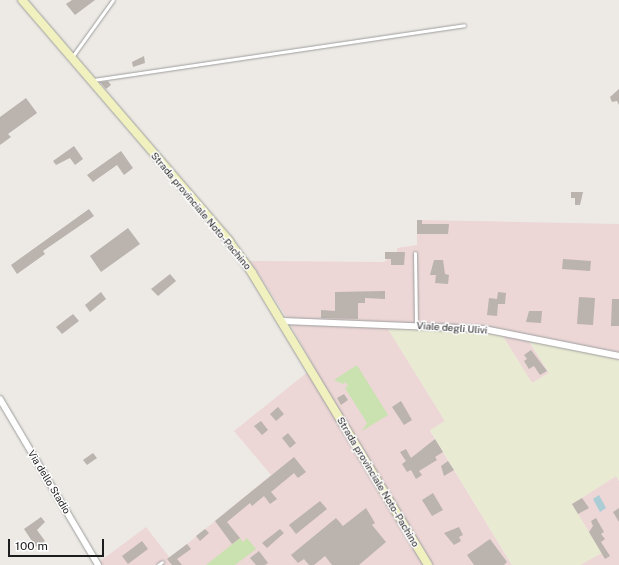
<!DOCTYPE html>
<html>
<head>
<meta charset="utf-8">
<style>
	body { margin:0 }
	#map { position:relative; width:619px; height:565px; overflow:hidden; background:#edeae5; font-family:"Public Sans",sans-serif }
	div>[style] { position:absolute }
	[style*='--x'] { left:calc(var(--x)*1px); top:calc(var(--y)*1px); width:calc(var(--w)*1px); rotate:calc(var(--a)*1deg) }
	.commercial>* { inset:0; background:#ecd6d6 }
	.farmland>* { inset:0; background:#e9ead2 }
	.grass>* { inset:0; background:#cae1b0 }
	.water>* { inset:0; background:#aacdd6 }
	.building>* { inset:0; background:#bab3ae }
	.roads { filter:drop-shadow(0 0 1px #9e9e9e) drop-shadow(0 0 1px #9e9e9e) }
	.lane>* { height:3px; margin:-1.5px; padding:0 1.5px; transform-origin:1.5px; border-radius:1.5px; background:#fff }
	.street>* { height:6px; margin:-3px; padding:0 3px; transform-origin:3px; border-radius:3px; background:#fff }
	.secondary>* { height:8px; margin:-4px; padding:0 4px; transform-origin:4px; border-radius:4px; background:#f0f1be }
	span { translate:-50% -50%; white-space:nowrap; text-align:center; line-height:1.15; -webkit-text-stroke:3px #fff; paint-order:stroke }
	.street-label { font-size:10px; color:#1d1d1d }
	.scale { position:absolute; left:8px; top:539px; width:96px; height:18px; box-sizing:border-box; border:2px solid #1d1d1d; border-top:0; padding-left:5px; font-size:12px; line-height:14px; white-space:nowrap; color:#1d1d1d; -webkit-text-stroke:3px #fff; paint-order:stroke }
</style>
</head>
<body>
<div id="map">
	<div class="commercial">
		<div style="clip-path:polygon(417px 220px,619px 224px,619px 360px,528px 340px,549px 373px,532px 383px,502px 335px,425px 328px,388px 329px,445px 421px,430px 431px,512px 565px,95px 565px,146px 527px,170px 558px,271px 475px,234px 431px,314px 367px,284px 313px,250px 261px,384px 262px,397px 252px,397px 248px,417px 245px)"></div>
		<div style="clip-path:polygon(616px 476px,619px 481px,619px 565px,580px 565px,601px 553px,572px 504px)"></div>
	</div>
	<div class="farmland">
		<div style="clip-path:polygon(425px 328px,502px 335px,532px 383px,549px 373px,528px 339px,619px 360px,619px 481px,616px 476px,572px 504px,602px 553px,580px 565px,512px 565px,430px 430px,445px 421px,388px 329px)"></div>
	</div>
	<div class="grass">
		<div style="clip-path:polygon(357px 365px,388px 415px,362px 431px,367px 423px,345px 388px,348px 386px,346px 382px,343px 384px,334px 380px)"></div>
		<div style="clip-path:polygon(240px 538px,243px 542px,247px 538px,256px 549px,235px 565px,206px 565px)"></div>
	</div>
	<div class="water">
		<div style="clip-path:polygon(599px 495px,606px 508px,600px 512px,593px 499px)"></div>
	</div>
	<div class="building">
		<div style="clip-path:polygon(72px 0,95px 0,75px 15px,66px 4px)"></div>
		<div style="clip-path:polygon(144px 56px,145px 63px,133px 67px,132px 62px)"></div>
		<div style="clip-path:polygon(108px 81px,111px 85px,106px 89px,100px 82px)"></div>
		<div style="clip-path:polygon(619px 89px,619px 105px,617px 101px,612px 102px,610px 97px)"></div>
		<div style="clip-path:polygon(26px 98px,37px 113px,8px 134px,11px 137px,0 145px,0 117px)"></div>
		<div style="clip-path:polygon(74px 146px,83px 159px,75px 165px,70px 158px,56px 165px,53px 161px)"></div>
		<div style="clip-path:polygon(121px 151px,133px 168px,124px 175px,117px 165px,93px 182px,87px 175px)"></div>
		<div style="clip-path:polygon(571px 192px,583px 192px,580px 205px,575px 205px,575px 198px,571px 198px)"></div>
		<div style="clip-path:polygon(89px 209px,94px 216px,43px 251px,45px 254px,17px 274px,11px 265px)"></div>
		<div style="clip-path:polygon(417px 220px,422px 220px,422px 224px,449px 224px,448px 234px,417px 234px)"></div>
		<div style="clip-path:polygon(128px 228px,140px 244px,101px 272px,90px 256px)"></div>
		<div style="clip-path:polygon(385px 252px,405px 252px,404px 265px,391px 265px,391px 259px,385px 259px)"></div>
		<div style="clip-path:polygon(563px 259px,591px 261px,590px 271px,562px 269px)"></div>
		<div style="clip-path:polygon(434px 260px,443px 260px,445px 274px,449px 275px,448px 284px,435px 283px,436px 275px,430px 275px)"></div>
		<div style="clip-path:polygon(170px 274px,176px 281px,158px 296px,151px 289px)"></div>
		<div style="clip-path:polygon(385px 291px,385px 299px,365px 298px,365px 303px,358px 303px,358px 319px,321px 318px,321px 310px,335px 311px,335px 292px)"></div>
		<div style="clip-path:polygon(101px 292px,106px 299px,90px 312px,85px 305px)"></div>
		<div style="clip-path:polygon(498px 292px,506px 293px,505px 304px,498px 304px,497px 316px,487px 315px,489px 298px,497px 299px)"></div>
		<div style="clip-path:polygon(579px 297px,595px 298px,593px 325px,577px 324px)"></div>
		<div style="clip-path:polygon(612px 299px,619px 299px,619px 326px,611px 326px)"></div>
		<div style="clip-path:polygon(529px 311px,542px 311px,541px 323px,526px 322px)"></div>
		<div style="clip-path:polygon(73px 314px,79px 321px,62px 334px,56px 327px)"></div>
		<div style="clip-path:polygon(531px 350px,547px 371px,540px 375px,534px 366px,529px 369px,524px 361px,527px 359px,524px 355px)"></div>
		<div style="clip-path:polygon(344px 394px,348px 400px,341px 405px,337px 398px)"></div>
		<div style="clip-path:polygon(401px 401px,412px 420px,404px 425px,392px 407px)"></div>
		<div style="clip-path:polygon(278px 407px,284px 414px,276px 421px,270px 414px)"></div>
		<div style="clip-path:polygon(261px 421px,268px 430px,262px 435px,254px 426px)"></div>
		<div style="clip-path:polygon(288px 433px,296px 443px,290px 448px,282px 438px)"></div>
		<div style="clip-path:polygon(435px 439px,443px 452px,435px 457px,437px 460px,419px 471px,422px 475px,416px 479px,411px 470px,407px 472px,402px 464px,406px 461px,400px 452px,406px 449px,411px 458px)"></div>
		<div style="clip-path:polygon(93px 453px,97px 458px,87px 465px,83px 460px)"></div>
		<div style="clip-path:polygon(294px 457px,306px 472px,298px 478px,294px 473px,271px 492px,277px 499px,270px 504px,264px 496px,252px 506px,250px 503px,227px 522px,240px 538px,232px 544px,215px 521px)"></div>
		<div style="clip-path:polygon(448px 461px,454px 470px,444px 476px,441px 466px)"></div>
		<div style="clip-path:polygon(433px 493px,443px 510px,432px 516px,422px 500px)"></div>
		<div style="clip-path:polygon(582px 498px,589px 508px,578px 514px,572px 504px)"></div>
		<div style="clip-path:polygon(320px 501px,327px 509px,296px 534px,289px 525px)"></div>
		<div style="clip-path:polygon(366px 508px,375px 523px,372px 525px,386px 542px,359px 565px,332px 565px,325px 556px,314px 565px,309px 565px,304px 559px,298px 563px,291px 555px,336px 518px,343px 526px)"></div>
		<div style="clip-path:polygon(619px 508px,619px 522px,613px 512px)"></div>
		<div style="clip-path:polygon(41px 517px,45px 522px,37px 530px,45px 541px,36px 547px,24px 529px)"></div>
		<div style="clip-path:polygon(596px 518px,604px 532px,601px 534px,605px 539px,601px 542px,610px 556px,605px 559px,589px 532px,593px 526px,591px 521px)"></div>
		<div style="clip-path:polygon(459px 527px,463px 535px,459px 537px,461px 541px,454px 545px,444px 533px)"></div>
		<div style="clip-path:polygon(205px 529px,209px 533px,200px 541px,196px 536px)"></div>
		<div style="clip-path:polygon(280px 529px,284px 533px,267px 548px,262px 543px)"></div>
		<div style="clip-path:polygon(490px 539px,507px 562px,504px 565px,474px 565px,467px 555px)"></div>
		<div style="clip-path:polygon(142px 541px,148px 549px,128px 564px,122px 556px)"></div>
		<div style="clip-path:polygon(187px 544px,191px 549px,177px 559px,182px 565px,172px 565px,167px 559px)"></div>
		<div style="clip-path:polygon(259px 551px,268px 563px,265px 565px,256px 565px,250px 558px)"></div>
	</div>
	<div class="roads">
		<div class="lane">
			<div style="--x:72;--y:57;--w:70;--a:-54.3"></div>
			<div style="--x:93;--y:80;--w:375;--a:-8.4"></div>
			<div style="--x:415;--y:253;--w:72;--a:89.2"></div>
			<div style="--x:158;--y:565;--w:5;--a:-37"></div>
		</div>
		<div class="street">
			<div style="--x:283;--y:321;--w:201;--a:2.3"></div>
			<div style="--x:484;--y:329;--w:138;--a:11.3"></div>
			<div style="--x:0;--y:399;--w:193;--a:59.4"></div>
		</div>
		<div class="secondary">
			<div style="--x:22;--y:0;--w:318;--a:49.3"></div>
			<div style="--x:229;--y:241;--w:39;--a:54"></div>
			<div style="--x:252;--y:273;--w:341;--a:58.9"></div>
		</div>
	</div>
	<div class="street-label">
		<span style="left:201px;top:211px;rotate:50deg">Strada provinciale Noto-Pachino</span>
		<span style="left:452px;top:328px;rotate:4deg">Viale degli Ulivi</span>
		<span style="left:49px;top:482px;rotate:59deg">Via dello Stadio</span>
		<span style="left:378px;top:482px;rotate:59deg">Strada provinciale Noto-Pachino</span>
	</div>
	<div class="scale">100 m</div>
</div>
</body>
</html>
